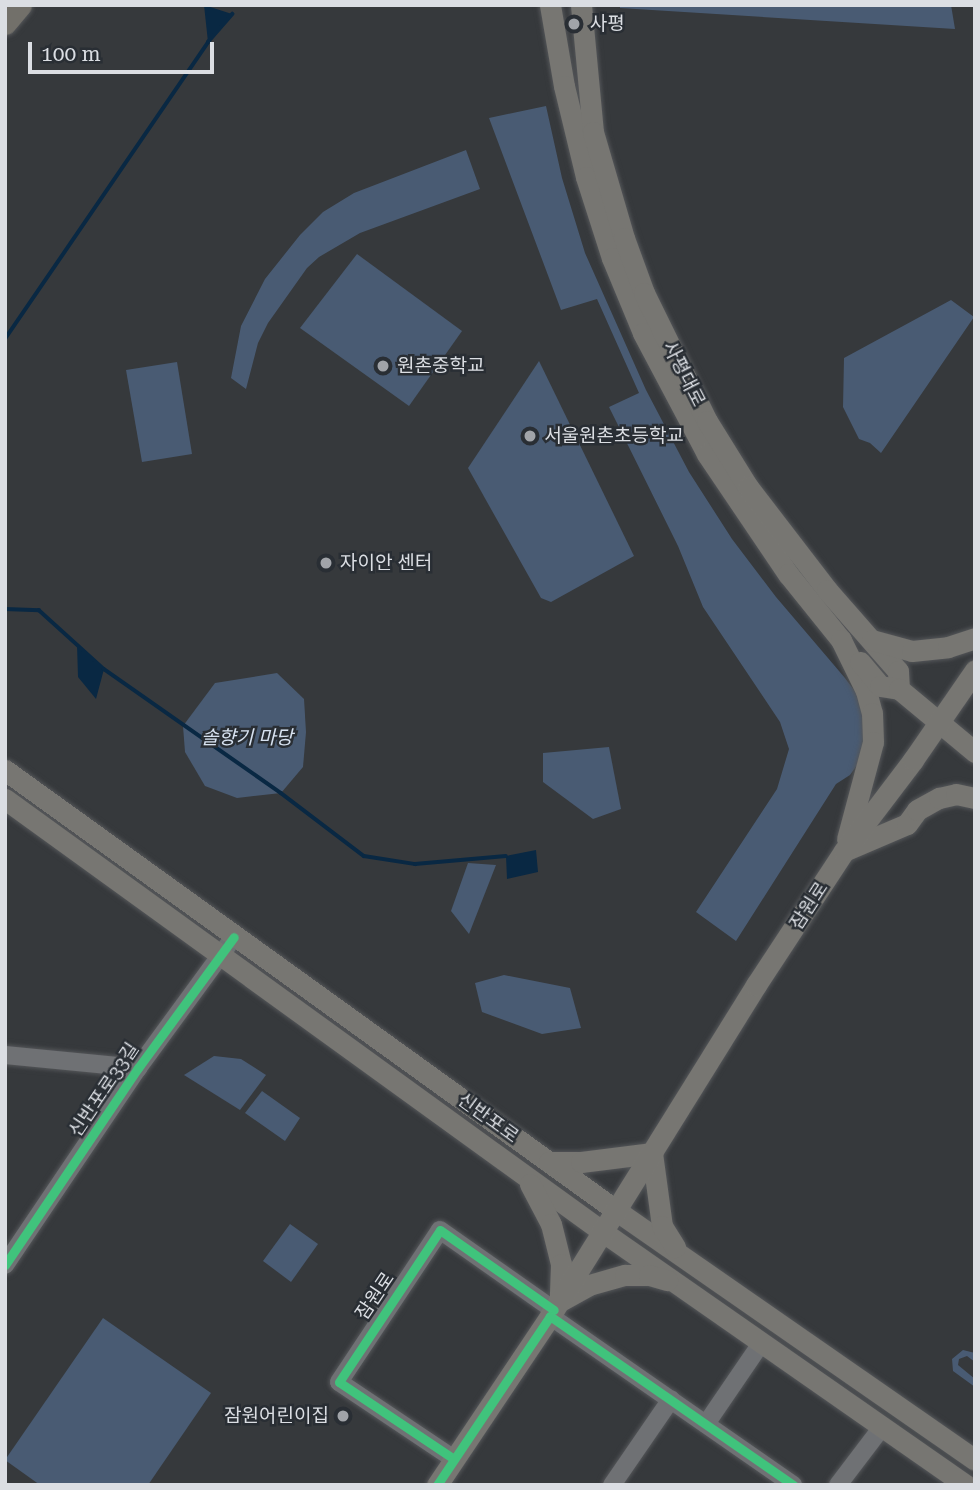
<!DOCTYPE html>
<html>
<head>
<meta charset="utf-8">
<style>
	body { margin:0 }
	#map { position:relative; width:980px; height:1490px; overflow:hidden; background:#36393c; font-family:"Roboto Serif","Noto Sans KR",serif }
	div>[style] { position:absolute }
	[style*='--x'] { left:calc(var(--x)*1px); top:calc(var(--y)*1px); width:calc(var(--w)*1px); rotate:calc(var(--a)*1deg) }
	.green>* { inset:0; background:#495b73 }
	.water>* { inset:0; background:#092843 }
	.stream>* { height:3.5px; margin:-1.75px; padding:0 1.75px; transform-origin:1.75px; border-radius:1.75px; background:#092843 }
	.roads { filter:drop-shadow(0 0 2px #545659) drop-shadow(0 0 2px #545659) }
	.minor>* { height:18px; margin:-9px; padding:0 9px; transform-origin:9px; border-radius:9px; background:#6f7174 }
	.major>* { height:21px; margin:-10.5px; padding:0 10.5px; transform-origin:10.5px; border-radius:10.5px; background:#777672 }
	.highway>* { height:24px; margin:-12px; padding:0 12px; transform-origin:12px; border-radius:12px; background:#72706a }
	.cycleway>* { height:9px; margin:-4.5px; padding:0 4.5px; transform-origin:4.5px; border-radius:4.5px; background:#40c37c }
	.dots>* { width:19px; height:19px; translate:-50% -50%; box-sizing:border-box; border:4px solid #292e34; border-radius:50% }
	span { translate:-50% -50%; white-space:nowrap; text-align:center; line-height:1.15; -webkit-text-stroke:5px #292e34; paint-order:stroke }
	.poi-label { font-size:19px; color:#dbdee3 }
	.left { translate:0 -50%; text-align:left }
	.right { translate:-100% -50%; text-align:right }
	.street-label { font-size:19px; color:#dbdee3 }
	.park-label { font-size:19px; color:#d7e2f0; font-style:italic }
	.frame { position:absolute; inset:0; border:7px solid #dbdee3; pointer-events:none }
	.scale { position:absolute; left:28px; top:42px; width:186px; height:32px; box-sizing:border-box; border:4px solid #dbdee3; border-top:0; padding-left:9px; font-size:21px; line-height:24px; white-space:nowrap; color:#dbdee3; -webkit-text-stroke:5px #292e34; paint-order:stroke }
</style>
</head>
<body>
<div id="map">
	<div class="green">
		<div style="clip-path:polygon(620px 5px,951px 5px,955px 29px,620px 8px)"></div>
		<div style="clip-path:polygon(546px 106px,562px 178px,585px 253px,646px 390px,689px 472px,732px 539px,776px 597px,845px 678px,857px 694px,864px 712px,867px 737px,860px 761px,850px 775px,836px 784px,736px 941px,696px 912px,777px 789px,789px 749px,780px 722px,703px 607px,678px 546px,609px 407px,639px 393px,597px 299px,561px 310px,489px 118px)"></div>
		<div style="clip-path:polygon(466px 150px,480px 189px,360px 233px,319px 257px,307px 268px,268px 323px,258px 343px,246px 389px,231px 378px,241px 326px,265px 279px,300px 235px,323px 212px,354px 193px)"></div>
		<div style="clip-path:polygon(357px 254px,462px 331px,409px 406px,300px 328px)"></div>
		<div style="clip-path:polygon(951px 300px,974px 317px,881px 453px,870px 443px,859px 439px,843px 407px,844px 358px)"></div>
		<div style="clip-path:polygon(539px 361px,634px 556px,551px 602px,541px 598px,468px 468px)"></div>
		<div style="clip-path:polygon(177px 362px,192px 454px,142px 462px,126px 370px)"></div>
		<div style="clip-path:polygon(277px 673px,304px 699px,306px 732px,303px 767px,281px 793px,237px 798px,205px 786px,185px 752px,183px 726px,215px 683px)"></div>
		<div style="clip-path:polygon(609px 747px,621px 809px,593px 819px,543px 782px,543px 753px)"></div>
		<div style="clip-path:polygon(468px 863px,496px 865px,469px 934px,451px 911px)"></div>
		<div style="clip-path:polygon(504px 975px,570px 988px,581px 1028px,542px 1034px,482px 1012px,475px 983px)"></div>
		<div style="clip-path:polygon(214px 1056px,241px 1059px,266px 1075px,240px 1110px,184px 1075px)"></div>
		<div style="clip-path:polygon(262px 1091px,300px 1118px,285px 1141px,245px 1113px)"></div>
		<div style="clip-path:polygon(290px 1224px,318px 1244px,291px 1282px,263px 1261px)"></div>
		<div style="clip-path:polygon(103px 1318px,211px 1393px,148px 1485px,40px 1485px,5px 1460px)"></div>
		<div style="clip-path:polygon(963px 1350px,975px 1353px,975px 1362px,967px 1356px,959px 1359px,958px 1365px,975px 1379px,975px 1387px,953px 1371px,952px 1359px)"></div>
	</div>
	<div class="water">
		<div style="clip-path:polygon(204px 5px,232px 14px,208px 42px)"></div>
		<div style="clip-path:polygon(77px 645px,104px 669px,96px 699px,78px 677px)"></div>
		<div style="clip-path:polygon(536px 850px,538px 872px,507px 879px,506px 856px)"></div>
	</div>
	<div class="stream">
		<div style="--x:5;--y:339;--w:360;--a:-55.6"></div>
		<div style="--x:208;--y:42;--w:37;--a:-49"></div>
		<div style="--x:5;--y:609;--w:34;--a:2"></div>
		<div style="--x:39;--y:610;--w:88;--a:42.2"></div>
		<div style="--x:104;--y:669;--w:216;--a:35"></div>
		<div style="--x:281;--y:793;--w:104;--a:37.2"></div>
		<div style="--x:364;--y:856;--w:52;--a:8.9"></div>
		<div style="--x:415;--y:864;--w:91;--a:-5"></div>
	</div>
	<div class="roads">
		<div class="minor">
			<div style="--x:5;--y:1055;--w:134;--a:5.6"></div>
			<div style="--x:5;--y:1265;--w:238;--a:-56"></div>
			<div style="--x:138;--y:1068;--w:162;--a:-53.8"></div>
			<div style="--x:550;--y:1316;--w:296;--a:34.8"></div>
			<div style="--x:706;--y:1424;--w:99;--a:-55.7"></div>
			<div style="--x:454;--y:1459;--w:138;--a:-146.2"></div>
			<div style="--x:339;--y:1382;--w:182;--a:-56.4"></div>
			<div style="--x:440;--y:1230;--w:139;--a:35.1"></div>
			<div style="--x:612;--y:1485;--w:104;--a:-55.5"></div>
			<div style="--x:838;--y:1485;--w:73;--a:-52.8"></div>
		</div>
		<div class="major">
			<div style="--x:550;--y:5;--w:82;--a:80.2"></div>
			<div style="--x:564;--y:86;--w:94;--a:76.4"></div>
			<div style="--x:586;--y:177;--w:85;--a:72.2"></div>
			<div style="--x:612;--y:258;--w:81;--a:67.5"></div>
			<div style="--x:643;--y:333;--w:137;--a:62.1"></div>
			<div style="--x:707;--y:454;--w:145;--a:56"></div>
			<div style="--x:788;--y:574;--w:85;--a:51.2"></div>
			<div style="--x:841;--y:640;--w:57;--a:63.9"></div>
			<div style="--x:866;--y:691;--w:23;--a:75"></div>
			<div style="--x:872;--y:713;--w:29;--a:88"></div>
			<div style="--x:873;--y:742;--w:100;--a:105"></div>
			<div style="--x:581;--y:5;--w:128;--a:84.6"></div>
			<div style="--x:593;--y:132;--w:110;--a:73.7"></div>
			<div style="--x:624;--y:238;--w:59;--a:70"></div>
			<div style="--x:644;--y:293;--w:143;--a:63.8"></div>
			<div style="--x:707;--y:421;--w:78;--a:58.2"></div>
			<div style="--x:748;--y:487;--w:130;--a:52.5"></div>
			<div style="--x:827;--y:590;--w:108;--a:48.8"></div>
			<div style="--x:898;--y:671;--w:18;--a:87"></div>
			<div style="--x:872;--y:640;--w:41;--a:15.4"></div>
			<div style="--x:912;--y:651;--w:36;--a:-6"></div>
			<div style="--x:948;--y:647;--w:28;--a:-18"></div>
			<div style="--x:860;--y:662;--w:31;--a:50"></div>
			<div style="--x:880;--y:686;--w:19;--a:9"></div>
			<div style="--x:899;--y:689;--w:99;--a:39.7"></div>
			<div style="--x:5;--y:770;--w:754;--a:35.78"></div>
			<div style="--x:617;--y:1211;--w:436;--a:34.8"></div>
			<div style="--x:5;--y:799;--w:738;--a:35.91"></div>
			<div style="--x:603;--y:1232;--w:442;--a:34.9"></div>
			<div style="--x:846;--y:850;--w:66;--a:-23.1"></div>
			<div style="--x:907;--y:824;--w:17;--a:-54"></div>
			<div style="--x:917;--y:810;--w:25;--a:-29"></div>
			<div style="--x:939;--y:798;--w:17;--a:-13"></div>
			<div style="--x:956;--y:794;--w:19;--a:12"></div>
			<div style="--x:652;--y:1153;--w:74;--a:82.2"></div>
			<div style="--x:662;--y:1226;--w:25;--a:58"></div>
			<div style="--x:549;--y:1162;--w:32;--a:0"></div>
			<div style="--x:581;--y:1162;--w:72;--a:-7.2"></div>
			<div style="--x:530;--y:1184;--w:45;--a:62.3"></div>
			<div style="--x:551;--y:1224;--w:41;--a:76"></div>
			<div style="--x:561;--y:1264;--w:35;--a:92"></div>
			<div style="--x:562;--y:1300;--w:31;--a:-29"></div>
			<div style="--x:589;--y:1285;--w:37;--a:-16"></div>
			<div style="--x:625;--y:1275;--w:24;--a:0"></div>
			<div style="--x:649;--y:1275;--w:19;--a:16"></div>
			<div style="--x:437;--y:1485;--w:203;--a:-56.2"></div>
			<div style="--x:550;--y:1316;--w:390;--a:-58.1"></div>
			<div style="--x:756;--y:985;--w:160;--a:-56.7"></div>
			<div style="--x:844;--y:851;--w:114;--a:-52.8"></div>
			<div style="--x:913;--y:760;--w:109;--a:-55.4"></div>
		</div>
		<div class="highway">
			<div style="--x:5;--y:23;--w:23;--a:-50"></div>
		</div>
	</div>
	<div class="cycleway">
		<div style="--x:5;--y:1265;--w:238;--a:-56"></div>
		<div style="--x:138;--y:1068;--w:162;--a:-53.8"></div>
		<div style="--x:454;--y:1459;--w:138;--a:-146.2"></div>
		<div style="--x:339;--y:1382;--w:182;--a:-56.4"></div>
		<div style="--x:440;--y:1230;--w:139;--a:35.1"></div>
		<div style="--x:437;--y:1485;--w:203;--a:-56.2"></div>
		<div style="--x:550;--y:1316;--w:296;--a:34.8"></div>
	</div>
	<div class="dots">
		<div style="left:574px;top:24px;background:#a1a4a9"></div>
		<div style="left:383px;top:366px;background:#a1a4a9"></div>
		<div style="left:530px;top:436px;background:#a1a4a9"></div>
		<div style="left:326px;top:563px;background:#a1a4a9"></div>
		<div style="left:343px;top:1416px;background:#a1a4a9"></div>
	</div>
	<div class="poi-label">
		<span class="left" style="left:590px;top:24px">사평</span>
		<span class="left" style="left:397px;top:366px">원촌중학교</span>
		<span class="left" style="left:544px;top:436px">서울원촌초등학교</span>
		<span class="left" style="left:340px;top:563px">자이안 센터</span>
		<span class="right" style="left:329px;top:1416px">잠원어린이집</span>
	</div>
	<div class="street-label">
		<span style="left:684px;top:374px;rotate:63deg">사평대로</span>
		<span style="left:809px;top:906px;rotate:-57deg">잠원로</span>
		<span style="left:104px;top:1090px;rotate:-56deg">신반포로33길</span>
		<span style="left:488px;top:1118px;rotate:36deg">신반포로</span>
		<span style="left:375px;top:1296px;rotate:-56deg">잠원로</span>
	</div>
	<div class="park-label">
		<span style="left:247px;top:738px">솔향기 마당</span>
	</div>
	<div class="frame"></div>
	<div class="scale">100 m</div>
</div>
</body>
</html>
